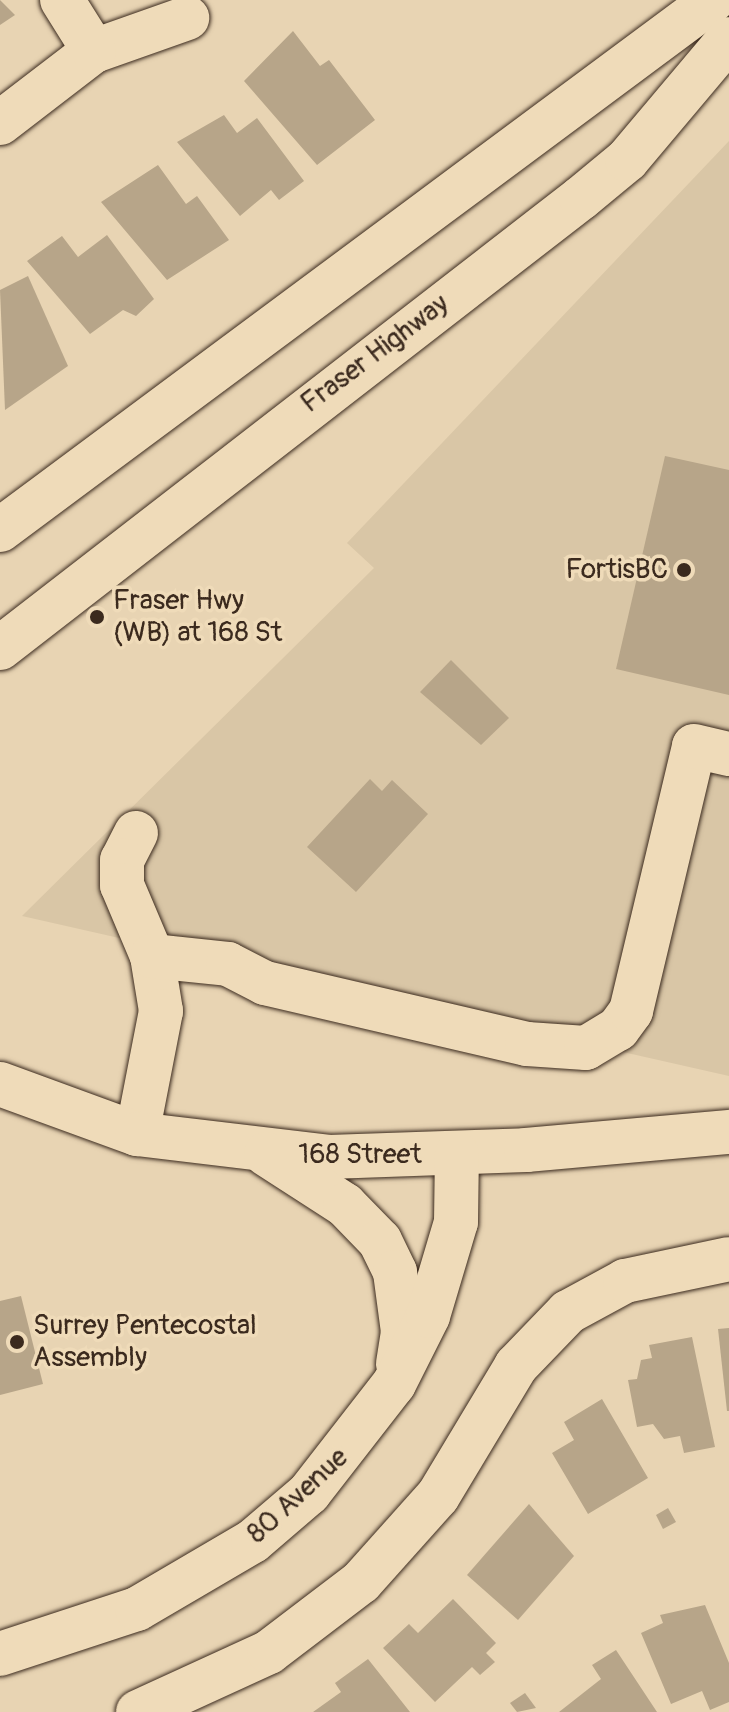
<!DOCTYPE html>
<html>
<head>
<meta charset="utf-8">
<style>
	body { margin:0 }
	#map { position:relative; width:729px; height:1712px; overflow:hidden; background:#e8d4b3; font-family:Pangolin,sans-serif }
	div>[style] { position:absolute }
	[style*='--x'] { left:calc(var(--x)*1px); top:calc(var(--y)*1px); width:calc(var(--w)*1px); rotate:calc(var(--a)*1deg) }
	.built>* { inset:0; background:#d9c6a6 }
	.building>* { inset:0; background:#b7a589 }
	.roads { filter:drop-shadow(0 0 2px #3b2a1e) drop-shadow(0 0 2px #3b2a1e) }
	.minor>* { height:44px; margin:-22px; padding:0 22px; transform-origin:22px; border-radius:22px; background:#efdbb9 }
	.major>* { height:44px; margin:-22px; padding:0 22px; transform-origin:22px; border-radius:22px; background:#efdbb9 }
	.dots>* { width:22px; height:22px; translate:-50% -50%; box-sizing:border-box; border:4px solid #efdbb9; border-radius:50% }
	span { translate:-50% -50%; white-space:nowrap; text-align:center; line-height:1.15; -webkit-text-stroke:7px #efdbb9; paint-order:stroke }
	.street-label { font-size:28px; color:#3b2a1e }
	.poi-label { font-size:28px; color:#3b2a1e }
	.right { translate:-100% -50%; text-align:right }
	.left { translate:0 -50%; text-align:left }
</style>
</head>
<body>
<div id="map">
	<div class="built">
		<div style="clip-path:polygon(729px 141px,729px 1076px,22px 916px,374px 568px,347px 543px)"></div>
	</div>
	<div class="building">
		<div style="clip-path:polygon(0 0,15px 15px,0 25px)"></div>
		<div style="clip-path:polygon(293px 31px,320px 66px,329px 60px,375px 120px,317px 165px,244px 81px)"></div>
		<div style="clip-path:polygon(224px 115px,237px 133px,257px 118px,304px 181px,279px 200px,271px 190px,240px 216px,177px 142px)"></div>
		<div style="clip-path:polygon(158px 165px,186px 204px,197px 196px,229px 240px,167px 280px,101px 202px)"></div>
		<div style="clip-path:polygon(107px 235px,154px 299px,136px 316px,123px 310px,90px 334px,27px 261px,62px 236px,78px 257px)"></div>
		<div style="clip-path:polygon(28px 276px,68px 366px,5px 410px,0 290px)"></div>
		<div style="clip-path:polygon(665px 456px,729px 470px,729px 695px,616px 669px)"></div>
		<div style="clip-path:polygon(451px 660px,509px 718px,481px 745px,420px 692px)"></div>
		<div style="clip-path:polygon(370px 779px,382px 791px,392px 780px,428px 814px,356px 892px,307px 847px)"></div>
		<div style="clip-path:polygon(21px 1296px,43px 1384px,0 1395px,0 1301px)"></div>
		<div style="clip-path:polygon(729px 1328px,729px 1411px,727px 1411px,718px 1329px)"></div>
		<div style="clip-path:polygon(692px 1337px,715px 1447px,684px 1453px,680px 1436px,664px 1439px,653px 1424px,637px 1427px,628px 1380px,637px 1379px,641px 1360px,652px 1358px,649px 1345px)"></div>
		<div style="clip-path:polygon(602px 1399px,648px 1478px,588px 1514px,552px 1453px,574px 1440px,564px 1422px)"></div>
		<div style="clip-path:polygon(529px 1504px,574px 1556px,518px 1620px,467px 1575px)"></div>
		<div style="clip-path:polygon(668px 1508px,676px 1522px,663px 1529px,656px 1515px)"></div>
		<div style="clip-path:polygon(453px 1599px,496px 1643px,486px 1653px,495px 1662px,480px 1675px,472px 1667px,435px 1702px,383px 1648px,409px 1624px,418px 1633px)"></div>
		<div style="clip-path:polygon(705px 1605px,729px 1663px,729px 1702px,710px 1710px,702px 1691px,671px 1704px,641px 1633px,663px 1623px,660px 1615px)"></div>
		<div style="clip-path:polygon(616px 1650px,657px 1712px,559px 1712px,601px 1679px,592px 1665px)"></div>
		<div style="clip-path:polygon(368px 1659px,410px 1712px,313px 1712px,341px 1692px,335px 1683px)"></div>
		<div style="clip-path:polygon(525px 1693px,536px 1708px,517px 1712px,510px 1703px)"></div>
	</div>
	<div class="roads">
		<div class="minor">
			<div style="--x:94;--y:51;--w:99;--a:-19.5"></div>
			<div style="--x:0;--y:123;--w:118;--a:-37.5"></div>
			<div style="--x:94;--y:51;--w:60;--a:-122.1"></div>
			<div style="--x:136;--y:833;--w:30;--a:117"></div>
			<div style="--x:122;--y:860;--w:25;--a:90"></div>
			<div style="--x:122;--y:885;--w:77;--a:67.1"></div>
			<div style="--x:152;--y:956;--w:56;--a:80.7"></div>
			<div style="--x:161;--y:1011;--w:125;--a:101"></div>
			<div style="--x:152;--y:956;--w:76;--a:6"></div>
			<div style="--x:228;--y:964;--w:42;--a:27.2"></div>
			<div style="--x:265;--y:983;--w:269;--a:13.1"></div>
			<div style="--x:527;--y:1044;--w:59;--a:3.9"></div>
			<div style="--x:586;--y:1048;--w:37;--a:-31"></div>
			<div style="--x:618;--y:1029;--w:22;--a:-54"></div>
			<div style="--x:631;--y:1011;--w:272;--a:-76.6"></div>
			<div style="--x:694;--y:746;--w:36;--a:13"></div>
			<div style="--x:138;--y:1712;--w:144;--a:-24.6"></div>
			<div style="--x:269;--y:1652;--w:116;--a:-37.3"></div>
			<div style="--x:361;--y:1582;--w:115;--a:-48.2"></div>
			<div style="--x:438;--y:1496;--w:152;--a:-59"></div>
			<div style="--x:516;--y:1366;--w:75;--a:-46.1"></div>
			<div style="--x:568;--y:1312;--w:65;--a:-28.5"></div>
			<div style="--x:625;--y:1281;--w:106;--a:-11.9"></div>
		</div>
		<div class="major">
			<div style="--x:0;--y:530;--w:888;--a:-36.62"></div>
			<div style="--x:0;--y:648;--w:735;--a:-37.76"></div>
			<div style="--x:581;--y:198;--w:60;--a:-39.6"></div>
			<div style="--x:627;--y:160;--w:158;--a:-49.9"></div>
			<div style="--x:0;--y:1084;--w:146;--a:20.1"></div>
			<div style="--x:137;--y:1134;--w:193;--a:6.8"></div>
			<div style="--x:329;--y:1157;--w:197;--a:-2"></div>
			<div style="--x:526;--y:1150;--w:204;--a:-5.1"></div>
			<div style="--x:266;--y:1154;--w:94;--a:32.8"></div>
			<div style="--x:345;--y:1205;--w:50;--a:45.8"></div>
			<div style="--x:380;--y:1241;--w:34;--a:64"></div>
			<div style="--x:395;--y:1272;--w:61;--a:82.4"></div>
			<div style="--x:403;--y:1332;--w:32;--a:99"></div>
			<div style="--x:0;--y:1654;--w:144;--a:-18.2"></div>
			<div style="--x:137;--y:1609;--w:134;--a:-30.4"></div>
			<div style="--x:253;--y:1541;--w:74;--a:-40.6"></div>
			<div style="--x:309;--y:1493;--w:138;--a:-52.1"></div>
			<div style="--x:394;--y:1384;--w:76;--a:-63.4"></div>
			<div style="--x:428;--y:1316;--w:98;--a:-73.4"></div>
			<div style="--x:456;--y:1222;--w:68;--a:-89.2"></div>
		</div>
	</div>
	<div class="dots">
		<div style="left:684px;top:570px;background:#3b2a1e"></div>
		<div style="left:97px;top:617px;background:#3b2a1e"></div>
		<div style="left:17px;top:1342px;background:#3b2a1e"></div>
	</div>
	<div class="street-label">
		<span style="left:375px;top:354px;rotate:-37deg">Fraser Highway</span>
		<span style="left:360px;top:1155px">168 Street</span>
		<span style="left:298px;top:1496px;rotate:-43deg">80 Avenue</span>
	</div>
	<div class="poi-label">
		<span class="right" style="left:668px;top:570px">FortisBC</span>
		<span class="left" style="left:113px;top:617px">Fraser Hwy<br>(WB) at 168 St</span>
		<span class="left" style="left:33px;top:1342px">Surrey Pentecostal<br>Assembly</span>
	</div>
</div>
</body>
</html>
